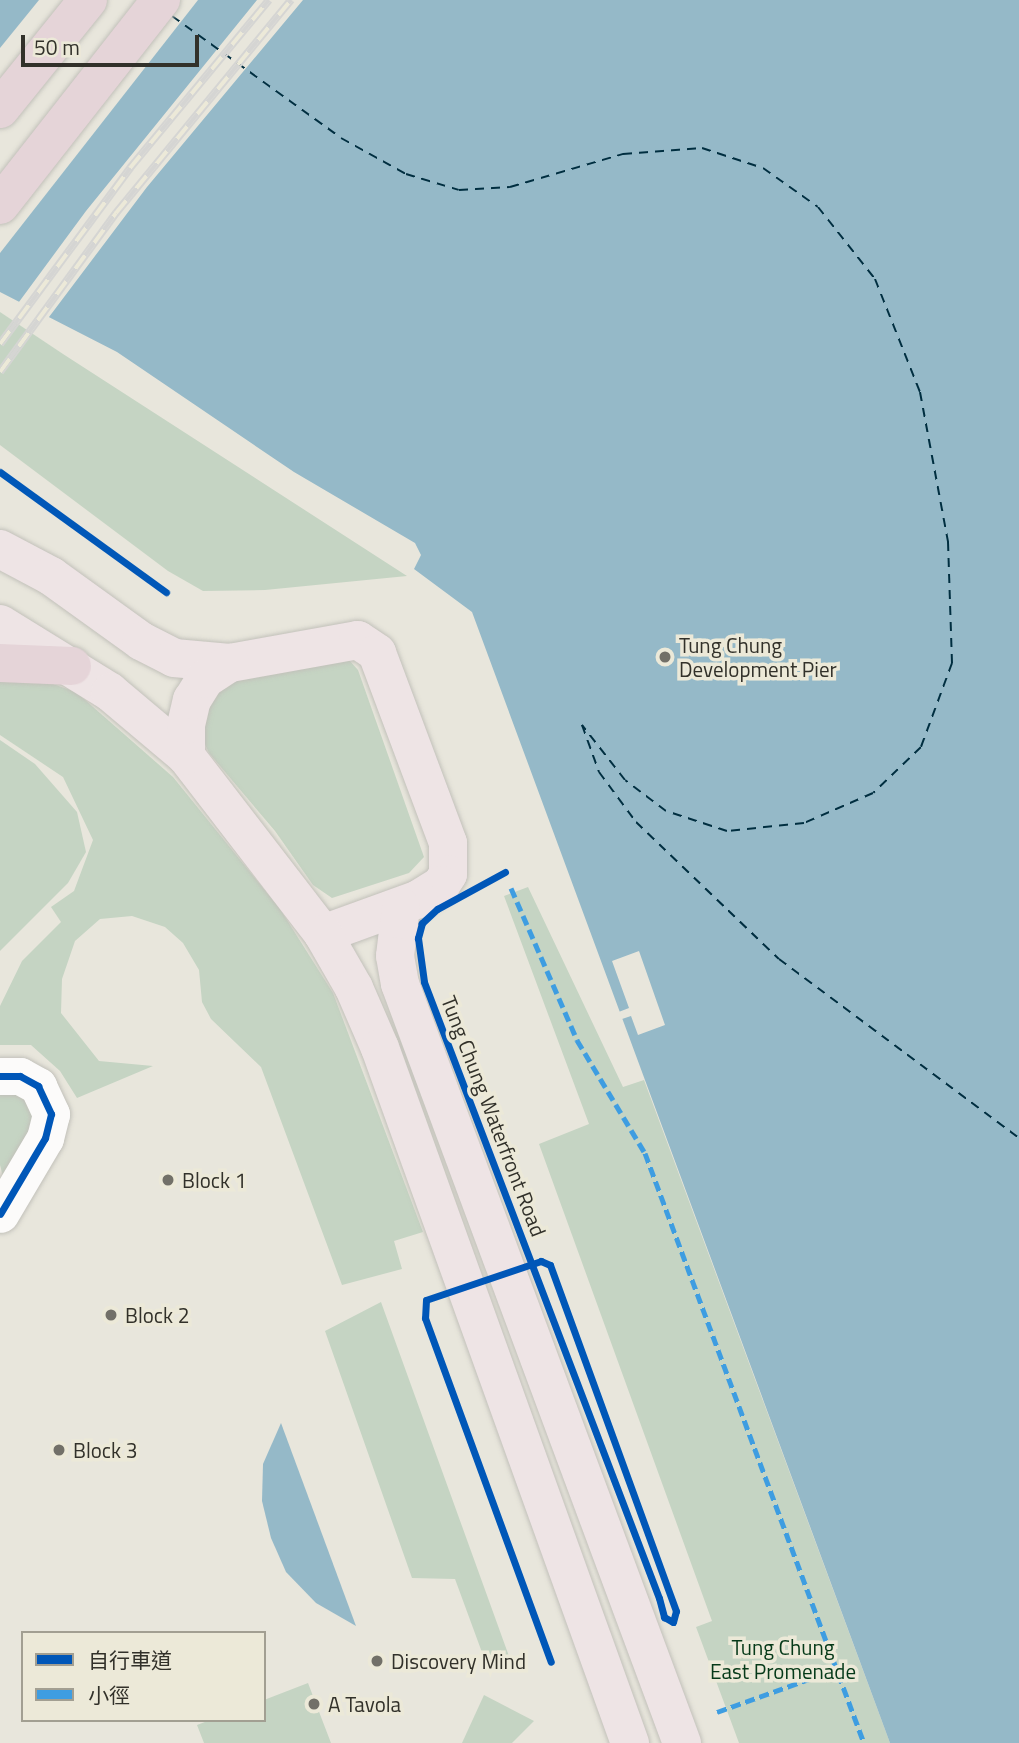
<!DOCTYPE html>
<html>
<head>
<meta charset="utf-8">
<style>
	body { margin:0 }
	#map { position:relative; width:1019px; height:1743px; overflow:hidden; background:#e8e6dc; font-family:"Titillium Web","Noto Sans TC",sans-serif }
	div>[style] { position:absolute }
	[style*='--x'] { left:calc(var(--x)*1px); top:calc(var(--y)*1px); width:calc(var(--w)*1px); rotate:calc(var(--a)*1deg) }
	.green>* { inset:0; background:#c5d4c3 }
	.water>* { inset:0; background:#95b9c8 }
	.pier>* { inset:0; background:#e8e6dc }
	.ferry>* { height:2px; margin-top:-1px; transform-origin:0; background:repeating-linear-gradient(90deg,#002e40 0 9px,transparent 0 16px) }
	.roads { filter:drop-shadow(0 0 2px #c2c1ba) drop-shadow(0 0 2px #c2c1ba) }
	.minor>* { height:37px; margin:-18.5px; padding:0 18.5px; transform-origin:18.5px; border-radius:18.5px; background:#fcfbfa }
	.major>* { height:38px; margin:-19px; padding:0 19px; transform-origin:19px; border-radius:19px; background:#eee4e5 }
	.highway>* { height:38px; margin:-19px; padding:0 19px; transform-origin:19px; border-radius:19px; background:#e5d4d8 }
	.rail>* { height:8px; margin-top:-4px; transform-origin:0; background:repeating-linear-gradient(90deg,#ece9d8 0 16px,#d5d5d3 0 32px); box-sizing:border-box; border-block:2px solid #d5d5d3 }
	.quiet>* { height:5px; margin-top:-2.5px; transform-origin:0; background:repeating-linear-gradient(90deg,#3e9de1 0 10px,transparent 0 15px) }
	.cycleway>* { height:7px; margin:-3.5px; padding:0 3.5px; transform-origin:3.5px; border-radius:3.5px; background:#0057b8 }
	.dots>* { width:19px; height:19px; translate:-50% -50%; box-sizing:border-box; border:4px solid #ece9d8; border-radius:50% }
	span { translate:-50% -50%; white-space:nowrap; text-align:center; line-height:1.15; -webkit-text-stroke:7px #ece9d8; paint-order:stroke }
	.poi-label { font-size:21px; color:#32312a }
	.left { translate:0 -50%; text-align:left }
	.street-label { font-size:21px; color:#32312a }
	.park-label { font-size:21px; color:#053918 }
	.legend { position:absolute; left:21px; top:1631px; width:245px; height:91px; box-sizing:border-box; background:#ece9d8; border:2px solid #a29f92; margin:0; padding:9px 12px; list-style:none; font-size:21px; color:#32312a }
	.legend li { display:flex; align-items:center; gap:14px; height:35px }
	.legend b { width:35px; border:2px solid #a29f92 }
	.scale { position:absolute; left:21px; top:35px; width:178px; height:32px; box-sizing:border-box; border:4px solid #32312a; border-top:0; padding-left:9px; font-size:21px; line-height:24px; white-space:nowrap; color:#32312a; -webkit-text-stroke:5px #ece9d8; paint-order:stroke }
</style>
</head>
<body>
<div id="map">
	<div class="green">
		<div style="clip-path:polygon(0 312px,63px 354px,407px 576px,265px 590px,203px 591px,168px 571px,0 445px)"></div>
		<div style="clip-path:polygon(349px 660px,358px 670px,424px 857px,409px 873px,332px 898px,313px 885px,275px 831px,209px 753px,199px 731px,219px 683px)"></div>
		<div style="clip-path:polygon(0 672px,21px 673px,76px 692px,173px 777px,280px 909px,333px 993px,423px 1232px,394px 1241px,402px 1269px,342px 1285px,261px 1067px,211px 1019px,202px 1002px,199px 970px,183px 943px,165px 927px,132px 916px,100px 919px,75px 941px,62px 979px,61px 1013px,99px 1061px,153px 1066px,77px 1098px,60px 1071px,31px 1045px,0 1045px,0 1006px,22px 961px,61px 922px,51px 907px,74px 891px,93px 840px,63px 777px,0 735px)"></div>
		<div style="clip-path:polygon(0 740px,35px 764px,77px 812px,86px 852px,68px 883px,0 951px)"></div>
		<div style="clip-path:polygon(528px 887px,623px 1087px,644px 1080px,890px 1743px,739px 1743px,696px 1627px,712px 1621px,539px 1144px,589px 1124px,504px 896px)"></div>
		<div style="clip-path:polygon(0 1084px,41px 1110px,5px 1184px,0 1165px)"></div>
		<div style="clip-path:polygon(381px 1302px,514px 1670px,487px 1666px,455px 1579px,412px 1578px,325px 1331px)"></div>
		<div style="clip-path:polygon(308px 1683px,331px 1743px,204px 1743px,197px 1725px,210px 1720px,264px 1720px,264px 1700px)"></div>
		<div style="clip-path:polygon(484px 1695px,534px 1721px,512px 1743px,462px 1743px)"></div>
	</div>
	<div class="water">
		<div style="clip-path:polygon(0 0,1019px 0,1019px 1743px,890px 1743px,472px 612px,414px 569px,421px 555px,415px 543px,294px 472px,117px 352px,0 292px)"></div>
		<div style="clip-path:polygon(281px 1423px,356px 1626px,316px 1603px,286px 1572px,271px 1538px,262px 1501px,263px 1464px)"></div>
	</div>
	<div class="pier">
		<div style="clip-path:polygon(39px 0,198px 0,0 253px,0 48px)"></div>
		<div style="clip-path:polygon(257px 0,303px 0,147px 187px,46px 321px,16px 306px,86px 211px)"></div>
		<div style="clip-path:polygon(639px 951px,665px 1025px,638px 1035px,631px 1016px,619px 1020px,616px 1013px,629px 1008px,612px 961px)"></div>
	</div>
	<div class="ferry">
		<div style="--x:172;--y:16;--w:208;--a:35.8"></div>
		<div style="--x:341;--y:138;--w:74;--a:29"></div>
		<div style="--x:406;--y:174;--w:55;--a:16.8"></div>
		<div style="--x:459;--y:190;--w:51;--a:-3.4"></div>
		<div style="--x:510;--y:187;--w:118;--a:-16.3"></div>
		<div style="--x:623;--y:154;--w:79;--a:-4.3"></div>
		<div style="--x:702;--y:148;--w:64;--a:18.2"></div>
		<div style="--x:763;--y:168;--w:67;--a:35.3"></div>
		<div style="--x:818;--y:207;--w:92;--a:51.6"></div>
		<div style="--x:875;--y:279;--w:122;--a:68.3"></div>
		<div style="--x:920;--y:392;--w:153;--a:79.4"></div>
		<div style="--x:948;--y:542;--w:121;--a:88.1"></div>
		<div style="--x:952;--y:663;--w:90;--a:110.3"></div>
		<div style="--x:921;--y:747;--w:66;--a:136.2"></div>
		<div style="--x:873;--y:793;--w:75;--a:156.5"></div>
		<div style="--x:804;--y:823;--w:77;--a:174.1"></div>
		<div style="--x:727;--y:831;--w:64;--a:-161.8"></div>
		<div style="--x:666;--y:811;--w:51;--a:-142.9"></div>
		<div style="--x:625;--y:780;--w:70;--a:-128"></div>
		<div style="--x:582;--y:725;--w:50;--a:70.1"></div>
		<div style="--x:599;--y:772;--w:62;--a:53.5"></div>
		<div style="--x:636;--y:822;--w:198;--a:43.8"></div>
		<div style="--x:779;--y:959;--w:299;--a:36.7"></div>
	</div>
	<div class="roads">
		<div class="minor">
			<div style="--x:0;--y:1076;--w:20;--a:0"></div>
			<div style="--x:20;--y:1076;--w:21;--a:29"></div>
			<div style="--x:38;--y:1086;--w:31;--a:65"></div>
			<div style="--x:51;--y:1114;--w:25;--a:104"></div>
			<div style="--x:45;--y:1138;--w:88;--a:120.6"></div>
		</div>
		<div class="major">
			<div style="--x:0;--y:549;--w:58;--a:27.9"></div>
			<div style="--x:51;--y:576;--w:111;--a:35.8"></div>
			<div style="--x:141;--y:641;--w:37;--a:27"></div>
			<div style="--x:174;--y:658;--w:56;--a:5.1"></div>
			<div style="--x:230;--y:663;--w:130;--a:-10.2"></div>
			<div style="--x:358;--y:640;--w:23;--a:34"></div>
			<div style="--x:377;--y:653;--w:203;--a:69.5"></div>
			<div style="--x:448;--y:843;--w:31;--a:90"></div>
			<div style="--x:448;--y:874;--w:13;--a:122"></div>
			<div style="--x:441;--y:885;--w:26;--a:148"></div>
			<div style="--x:419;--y:899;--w:102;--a:160"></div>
			<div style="--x:0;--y:624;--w:129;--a:31.7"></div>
			<div style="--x:110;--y:692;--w:99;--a:40.1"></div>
			<div style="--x:186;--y:756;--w:225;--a:52.4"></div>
			<div style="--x:323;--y:934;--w:62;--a:60.1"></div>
			<div style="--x:354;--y:988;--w:65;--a:66.6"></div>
			<div style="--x:380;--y:1048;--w:739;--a:70.22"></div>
			<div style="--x:186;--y:756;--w:31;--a:-90"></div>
			<div style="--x:186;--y:725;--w:26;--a:-77"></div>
			<div style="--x:192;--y:700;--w:25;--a:-58"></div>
			<div style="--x:205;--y:679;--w:30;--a:-33"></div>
			<div style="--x:401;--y:907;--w:49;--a:97"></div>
			<div style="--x:395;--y:956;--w:28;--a:80"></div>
			<div style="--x:400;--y:984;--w:810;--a:69.62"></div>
		</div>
		<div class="highway">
			<div style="--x:0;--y:109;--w:140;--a:-51.1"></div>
			<div style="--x:0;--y:205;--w:261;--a:-51.9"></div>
			<div style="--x:0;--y:663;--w:72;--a:2.4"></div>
		</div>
	</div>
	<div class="rail">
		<div style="--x:0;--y:344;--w:219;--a:-53.5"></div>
		<div style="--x:130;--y:168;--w:218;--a:-50.4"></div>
		<div style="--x:0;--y:372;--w:197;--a:-53.9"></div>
		<div style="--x:116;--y:213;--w:276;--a:-50.6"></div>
	</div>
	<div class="quiet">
		<div style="--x:511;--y:888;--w:166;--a:66.5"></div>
		<div style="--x:577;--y:1040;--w:132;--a:59"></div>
		<div style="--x:645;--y:1153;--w:629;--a:69.64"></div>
		<div style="--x:717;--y:1712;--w:127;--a:-19.7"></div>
	</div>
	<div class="cycleway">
		<div style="--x:0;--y:472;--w:205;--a:35.9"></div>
		<div style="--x:505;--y:872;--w:77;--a:151.4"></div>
		<div style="--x:437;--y:909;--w:21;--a:137"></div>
		<div style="--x:422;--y:923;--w:16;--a:105"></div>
		<div style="--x:418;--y:938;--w:44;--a:82.2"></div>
		<div style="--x:424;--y:982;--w:659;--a:69.12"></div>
		<div style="--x:659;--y:1598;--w:20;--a:75"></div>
		<div style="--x:664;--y:1617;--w:10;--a:29"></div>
		<div style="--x:673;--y:1622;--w:11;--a:-75"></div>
		<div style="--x:676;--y:1611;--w:368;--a:-110"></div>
		<div style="--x:550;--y:1265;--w:10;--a:-156"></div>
		<div style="--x:541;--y:1261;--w:121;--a:161.3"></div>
		<div style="--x:426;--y:1300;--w:18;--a:93"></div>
		<div style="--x:425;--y:1318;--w:366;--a:69.9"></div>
		<div style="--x:0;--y:1076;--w:20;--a:0"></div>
		<div style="--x:20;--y:1076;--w:21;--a:29"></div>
		<div style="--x:38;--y:1086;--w:31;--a:65"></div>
		<div style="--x:51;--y:1114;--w:25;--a:104"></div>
		<div style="--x:45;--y:1138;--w:88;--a:120.6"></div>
	</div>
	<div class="dots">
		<div style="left:665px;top:657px;background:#727068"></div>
		<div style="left:168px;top:1180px;background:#727068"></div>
		<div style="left:111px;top:1315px;background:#727068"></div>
		<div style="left:59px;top:1450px;background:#727068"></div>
		<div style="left:377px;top:1661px;background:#727068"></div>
		<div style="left:314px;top:1704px;background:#727068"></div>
	</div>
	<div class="poi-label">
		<span class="left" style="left:679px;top:657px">Tung Chung<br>Development Pier</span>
		<span class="left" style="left:182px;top:1180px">Block 1</span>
		<span class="left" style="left:125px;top:1315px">Block 2</span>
		<span class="left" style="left:73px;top:1450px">Block 3</span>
		<span class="left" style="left:391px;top:1661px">Discovery Mind</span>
		<span class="left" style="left:328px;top:1704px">A Tavola</span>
	</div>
	<div class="street-label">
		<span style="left:494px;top:1116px;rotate:69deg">Tung Chung Waterfront Road</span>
	</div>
	<div class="park-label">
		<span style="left:783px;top:1659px">Tung Chung<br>East Promenade</span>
	</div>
	<ul class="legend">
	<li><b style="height:9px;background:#0057b8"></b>自行車道</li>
	<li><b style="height:9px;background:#3e9de1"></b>小徑</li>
	</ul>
	<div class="scale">50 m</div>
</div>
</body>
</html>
